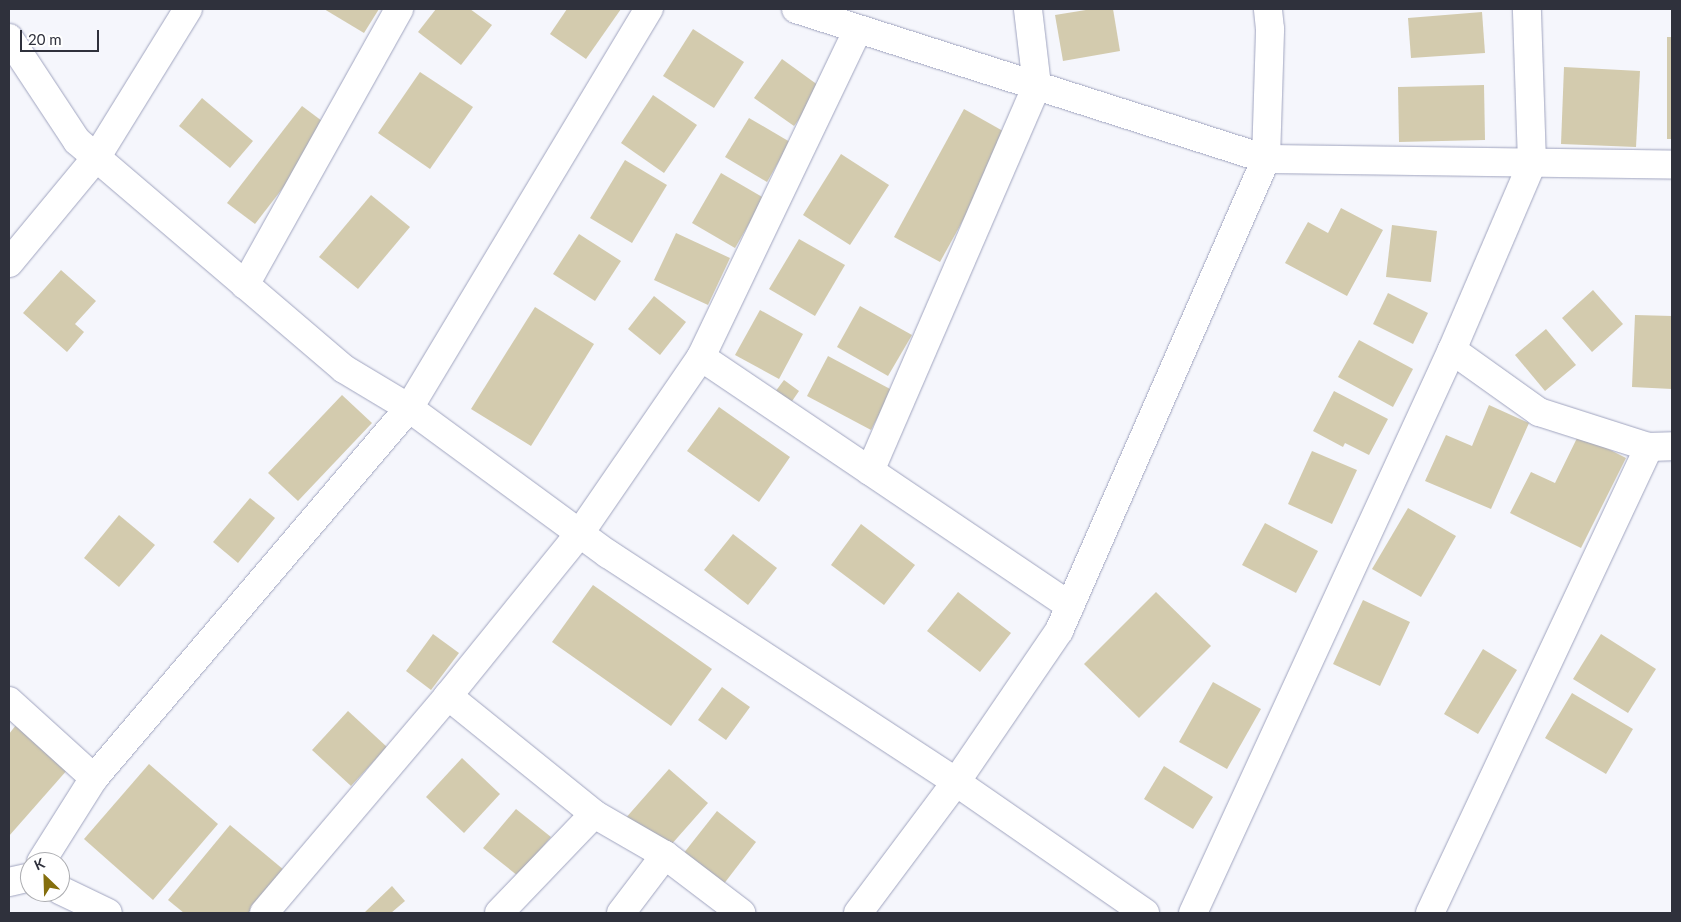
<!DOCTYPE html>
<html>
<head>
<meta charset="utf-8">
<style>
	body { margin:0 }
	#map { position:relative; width:1681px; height:922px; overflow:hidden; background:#f5f6fc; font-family:Lato,sans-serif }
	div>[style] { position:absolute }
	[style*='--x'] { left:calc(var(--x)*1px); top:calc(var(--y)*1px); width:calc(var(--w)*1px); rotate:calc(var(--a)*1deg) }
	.building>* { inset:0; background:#d3cbae }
	.roads { filter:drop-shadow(0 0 1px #a0a4bf) drop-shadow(0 0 1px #a0a4bf) }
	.minor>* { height:28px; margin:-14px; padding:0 14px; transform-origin:14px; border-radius:14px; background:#fff }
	span { translate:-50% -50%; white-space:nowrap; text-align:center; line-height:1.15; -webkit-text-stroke:4px #fff; paint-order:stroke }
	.frame { position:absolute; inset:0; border:10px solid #2f313c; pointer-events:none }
	.north { position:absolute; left:20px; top:852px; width:50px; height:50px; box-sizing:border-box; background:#fff; border:1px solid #acadb1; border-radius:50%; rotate:336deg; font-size:14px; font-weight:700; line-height:20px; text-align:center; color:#2f313c }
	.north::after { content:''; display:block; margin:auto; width:18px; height:22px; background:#856f0e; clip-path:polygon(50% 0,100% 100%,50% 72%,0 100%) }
	.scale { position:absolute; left:20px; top:30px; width:79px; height:22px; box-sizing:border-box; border:2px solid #2f313c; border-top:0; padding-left:6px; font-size:15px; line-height:18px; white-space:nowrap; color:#2f313c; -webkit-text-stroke:4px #fff; paint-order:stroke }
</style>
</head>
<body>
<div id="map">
	<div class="building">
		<div style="clip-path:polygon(324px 9px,379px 9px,364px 33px)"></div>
		<div style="clip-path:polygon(436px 9px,470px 9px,492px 25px,461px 65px,418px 32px)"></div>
		<div style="clip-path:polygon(567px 9px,621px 9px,586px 59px,550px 34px)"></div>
		<div style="clip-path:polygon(1092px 9px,1113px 9px,1120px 51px,1063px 61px,1055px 15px)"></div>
		<div style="clip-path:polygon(1482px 12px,1485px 53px,1411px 58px,1408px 18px)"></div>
		<div style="clip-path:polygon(693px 29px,744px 62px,714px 108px,663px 76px)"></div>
		<div style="clip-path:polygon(1667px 37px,1672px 37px,1672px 139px,1667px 139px)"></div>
		<div style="clip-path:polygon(782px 59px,822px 88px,794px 126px,754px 98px)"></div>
		<div style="clip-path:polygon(1564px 67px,1640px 71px,1636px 147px,1561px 144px)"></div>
		<div style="clip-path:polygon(420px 72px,473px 107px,430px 169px,378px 133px)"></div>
		<div style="clip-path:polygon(1484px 85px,1485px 140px,1399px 142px,1398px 87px)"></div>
		<div style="clip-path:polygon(653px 95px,697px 125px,664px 173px,621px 143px)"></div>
		<div style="clip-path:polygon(202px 98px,253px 141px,230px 168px,179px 126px)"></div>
		<div style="clip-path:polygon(302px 106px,330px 127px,255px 224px,227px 203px)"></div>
		<div style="clip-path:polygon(964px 109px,1010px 135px,940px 262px,894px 237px)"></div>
		<div style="clip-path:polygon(749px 118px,790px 142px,767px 182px,725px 157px)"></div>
		<div style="clip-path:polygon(841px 154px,889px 185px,850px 245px,803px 215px)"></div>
		<div style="clip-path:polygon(625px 160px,667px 185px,632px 243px,590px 218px)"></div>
		<div style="clip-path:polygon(721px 173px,764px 198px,735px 248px,692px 223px)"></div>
		<div style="clip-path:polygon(371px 195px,410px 227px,358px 289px,319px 257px)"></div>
		<div style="clip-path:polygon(1341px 208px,1383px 230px,1347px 296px,1285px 263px,1308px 222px,1328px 233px)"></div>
		<div style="clip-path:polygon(1392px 225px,1437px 231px,1431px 282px,1386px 277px)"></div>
		<div style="clip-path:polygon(676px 233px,730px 258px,708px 305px,654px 280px)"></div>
		<div style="clip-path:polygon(579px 234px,621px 261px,595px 301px,553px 274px)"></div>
		<div style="clip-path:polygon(799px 239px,845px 265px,815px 316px,769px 289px)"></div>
		<div style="clip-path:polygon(61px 270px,96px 301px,75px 324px,84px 332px,67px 352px,23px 313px)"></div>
		<div style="clip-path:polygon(1593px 290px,1623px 324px,1592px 352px,1562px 318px)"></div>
		<div style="clip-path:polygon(1388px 293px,1428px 313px,1413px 344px,1373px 324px)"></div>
		<div style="clip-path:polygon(654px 296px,686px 322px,660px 355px,628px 329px)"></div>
		<div style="clip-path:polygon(860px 306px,912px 335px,888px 376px,837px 347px)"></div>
		<div style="clip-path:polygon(535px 307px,594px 344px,531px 446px,471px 409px)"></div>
		<div style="clip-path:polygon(760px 310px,803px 334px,779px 379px,735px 355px)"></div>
		<div style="clip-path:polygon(1635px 315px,1672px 316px,1672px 389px,1632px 387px)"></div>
		<div style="clip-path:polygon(1546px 329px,1576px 365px,1545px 391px,1515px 355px)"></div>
		<div style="clip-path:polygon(1359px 340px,1413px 369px,1393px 407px,1338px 377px)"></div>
		<div style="clip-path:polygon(828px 356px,892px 390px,871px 430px,807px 396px)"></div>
		<div style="clip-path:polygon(784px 380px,799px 391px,788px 407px,772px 396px)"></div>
		<div style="clip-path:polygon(1334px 391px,1388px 419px,1369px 455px,1345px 443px,1343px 447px,1313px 431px)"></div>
		<div style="clip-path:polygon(342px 395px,372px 423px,298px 501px,268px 473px)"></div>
		<div style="clip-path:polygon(1489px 405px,1529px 423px,1491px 509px,1425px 481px,1446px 435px,1472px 446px)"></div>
		<div style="clip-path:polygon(719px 407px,790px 457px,759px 502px,687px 451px)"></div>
		<div style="clip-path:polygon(1579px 434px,1626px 458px,1581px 548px,1510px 513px,1531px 472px,1555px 483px)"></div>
		<div style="clip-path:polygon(1312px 451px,1357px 470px,1332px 524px,1288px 504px)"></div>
		<div style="clip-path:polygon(250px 498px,275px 518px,238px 563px,213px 542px)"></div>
		<div style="clip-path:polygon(1408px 508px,1456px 536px,1421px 597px,1372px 569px)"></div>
		<div style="clip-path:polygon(119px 515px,155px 545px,119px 587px,84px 558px)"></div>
		<div style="clip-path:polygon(1265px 523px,1318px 551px,1296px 593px,1242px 565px)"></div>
		<div style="clip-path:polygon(861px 524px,915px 565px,884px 605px,831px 565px)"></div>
		<div style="clip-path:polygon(733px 534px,777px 568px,748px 605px,704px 570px)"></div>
		<div style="clip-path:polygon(593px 585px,712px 669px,671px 726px,552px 642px)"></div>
		<div style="clip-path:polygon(958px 592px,1011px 633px,980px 672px,927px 631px)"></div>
		<div style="clip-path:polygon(1156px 592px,1211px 646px,1139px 718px,1084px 664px)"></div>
		<div style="clip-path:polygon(1363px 600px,1410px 622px,1380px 686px,1333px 664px)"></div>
		<div style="clip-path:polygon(433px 634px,459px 653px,431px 690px,406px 671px)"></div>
		<div style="clip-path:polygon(1601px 634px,1656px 669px,1628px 713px,1573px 679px)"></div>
		<div style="clip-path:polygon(1483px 649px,1517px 670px,1478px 734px,1444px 714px)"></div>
		<div style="clip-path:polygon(1213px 682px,1261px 709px,1227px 769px,1179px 742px)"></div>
		<div style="clip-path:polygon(722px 687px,750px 707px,726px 740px,698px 720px)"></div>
		<div style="clip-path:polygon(1572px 693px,1633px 729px,1606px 774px,1545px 738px)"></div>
		<div style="clip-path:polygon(348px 711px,387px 747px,351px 786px,312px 750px)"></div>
		<div style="clip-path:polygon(16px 725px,68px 769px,9px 836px,9px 734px)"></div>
		<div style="clip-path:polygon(462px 758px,500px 794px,464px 833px,426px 797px)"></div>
		<div style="clip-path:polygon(149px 764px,218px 824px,153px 900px,84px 839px)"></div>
		<div style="clip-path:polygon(1164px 766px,1213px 797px,1193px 829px,1144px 799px)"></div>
		<div style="clip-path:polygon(669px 769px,708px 803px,663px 854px,624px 820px)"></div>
		<div style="clip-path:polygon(516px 809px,551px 837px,518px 876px,483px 848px)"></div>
		<div style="clip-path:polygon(717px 811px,756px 842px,723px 885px,683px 854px)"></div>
		<div style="clip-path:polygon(230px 825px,284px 870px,248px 913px,184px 913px,168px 900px)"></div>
		<div style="clip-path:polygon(392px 886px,405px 901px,391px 913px,364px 913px)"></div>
	</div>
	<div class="roads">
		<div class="minor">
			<div style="--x:796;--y:9;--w:493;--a:17.7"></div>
			<div style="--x:1266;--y:159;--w:406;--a:0.8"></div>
			<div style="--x:9;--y:38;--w:123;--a:56.6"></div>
			<div style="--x:77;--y:141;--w:351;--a:40.5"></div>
			<div style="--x:344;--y:369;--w:76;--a:31"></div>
			<div style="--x:409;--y:408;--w:247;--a:36.3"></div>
			<div style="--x:608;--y:554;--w:416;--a:33.2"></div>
			<div style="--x:956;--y:782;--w:230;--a:34.7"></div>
			<div style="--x:9;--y:263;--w:136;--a:-50.4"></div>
			<div style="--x:96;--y:158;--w:175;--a:-58.3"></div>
			<div style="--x:245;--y:285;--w:316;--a:-60.8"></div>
			<div style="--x:1452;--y:350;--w:107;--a:35.5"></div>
			<div style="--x:1539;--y:412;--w:115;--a:17.7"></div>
			<div style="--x:1649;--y:447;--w:23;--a:-2"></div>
			<div style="--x:701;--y:357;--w:445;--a:34"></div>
			<div style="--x:870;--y:471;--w:420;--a:-66.6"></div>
			<div style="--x:1037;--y:86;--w:78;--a:-96.7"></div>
			<div style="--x:448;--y:696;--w:188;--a:38.9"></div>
			<div style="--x:594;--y:814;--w:82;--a:30"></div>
			<div style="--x:665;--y:855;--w:96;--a:37.3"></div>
			<div style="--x:9;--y:701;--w:115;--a:42.2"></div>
			<div style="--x:41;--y:862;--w:99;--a:-57.8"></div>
			<div style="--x:94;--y:778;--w:486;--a:-49.6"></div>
			<div style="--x:409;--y:408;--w:466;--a:-59"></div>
			<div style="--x:9;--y:882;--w:22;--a:-13"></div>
			<div style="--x:60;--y:890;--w:53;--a:25.6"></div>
			<div style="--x:264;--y:913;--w:285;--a:-49.7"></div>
			<div style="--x:448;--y:696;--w:210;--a:-51"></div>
			<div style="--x:580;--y:533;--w:214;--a:-55.5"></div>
			<div style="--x:701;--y:357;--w:363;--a:-64.4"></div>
			<div style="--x:499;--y:913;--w:137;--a:-46.2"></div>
			<div style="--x:621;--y:913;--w:73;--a:-52.8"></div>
			<div style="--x:858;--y:913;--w:164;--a:-53.2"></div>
			<div style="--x:956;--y:782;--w:183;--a:-55.7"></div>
			<div style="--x:1059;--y:631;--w:515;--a:-66.32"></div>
			<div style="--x:1266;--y:159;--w:130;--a:-88.2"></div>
			<div style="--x:1270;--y:29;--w:20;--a:-96"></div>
			<div style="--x:1193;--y:913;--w:620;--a:-65.3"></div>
			<div style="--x:1452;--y:350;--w:203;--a:-66.8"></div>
			<div style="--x:1532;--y:163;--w:154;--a:-91.9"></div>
			<div style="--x:1430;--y:913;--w:515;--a:-64.83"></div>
		</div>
	</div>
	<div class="frame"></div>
	<div class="north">K</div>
	<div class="scale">20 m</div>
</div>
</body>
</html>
